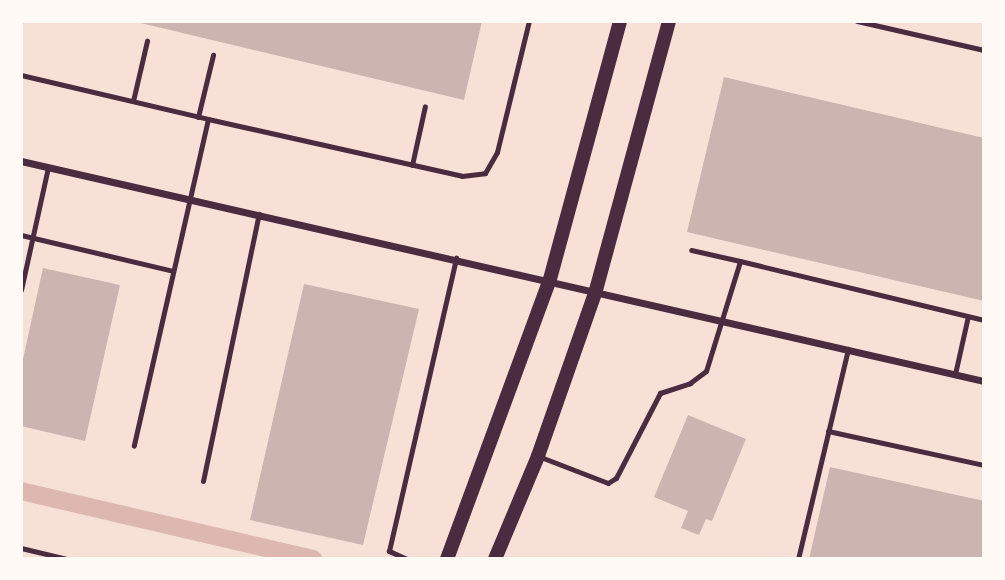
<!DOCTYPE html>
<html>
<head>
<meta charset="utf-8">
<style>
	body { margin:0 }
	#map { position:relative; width:1005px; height:580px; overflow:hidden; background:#f7e1d7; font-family:Karla,sans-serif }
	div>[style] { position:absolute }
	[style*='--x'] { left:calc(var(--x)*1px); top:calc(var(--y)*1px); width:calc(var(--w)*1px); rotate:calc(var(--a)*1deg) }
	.canal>* { height:18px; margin:-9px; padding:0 9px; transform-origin:9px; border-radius:9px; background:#dcb8b0 }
	.building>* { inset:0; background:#ccb4b1 }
	.service>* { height:5px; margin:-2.5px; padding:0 2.5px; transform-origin:2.5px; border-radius:2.5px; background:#4a2c40 }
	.minor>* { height:7px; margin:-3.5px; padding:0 3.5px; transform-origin:3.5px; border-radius:3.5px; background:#4a2c40 }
	.secondary>* { height:14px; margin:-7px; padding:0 7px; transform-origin:7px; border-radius:7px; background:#4a2c40 }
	span { translate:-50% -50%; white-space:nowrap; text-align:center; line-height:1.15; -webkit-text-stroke:7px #fffaf5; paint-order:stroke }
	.frame { position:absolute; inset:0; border:23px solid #fffaf5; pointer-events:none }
</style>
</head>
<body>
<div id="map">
	<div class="canal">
		<div style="--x:21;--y:491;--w:300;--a:13.1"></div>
	</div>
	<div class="building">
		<div style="clip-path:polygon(132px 21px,482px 21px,464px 100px)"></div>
		<div style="clip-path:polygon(724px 77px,984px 138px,984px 301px,687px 232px)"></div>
		<div style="clip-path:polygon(43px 268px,120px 285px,85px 441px,21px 426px,21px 368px)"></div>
		<div style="clip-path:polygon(304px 284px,419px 309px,363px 545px,250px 520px)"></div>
		<div style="clip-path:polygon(688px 415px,746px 439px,712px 521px,706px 519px,699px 535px,681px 528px,688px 511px,654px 497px)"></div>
		<div style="clip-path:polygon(830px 467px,984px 501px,984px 559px,809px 559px)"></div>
	</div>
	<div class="service">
		<div style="--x:857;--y:21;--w:130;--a:12.9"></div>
		<div style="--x:21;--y:75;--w:192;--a:13.2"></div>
		<div style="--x:208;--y:119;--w:335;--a:102.8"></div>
		<div style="--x:133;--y:101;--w:62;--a:-76.9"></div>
		<div style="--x:198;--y:117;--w:64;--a:-76.4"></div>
		<div style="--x:208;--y:119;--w:260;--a:12.6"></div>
		<div style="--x:462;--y:176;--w:23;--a:-7"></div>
		<div style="--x:485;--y:173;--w:24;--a:-60"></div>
		<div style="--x:497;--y:152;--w:135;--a:-76.3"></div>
		<div style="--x:412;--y:165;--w:60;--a:-77.6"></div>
		<div style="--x:21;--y:235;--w:156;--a:13.3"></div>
		<div style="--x:740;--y:261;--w:251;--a:13.6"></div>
		<div style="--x:21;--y:290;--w:126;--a:-77.6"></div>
		<div style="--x:955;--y:374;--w:59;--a:-77.4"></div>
		<div style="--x:828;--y:431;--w:160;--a:12.3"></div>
		<div style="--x:538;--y:456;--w:75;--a:21.1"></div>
		<div style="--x:608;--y:483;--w:9;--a:-32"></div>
		<div style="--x:616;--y:478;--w:96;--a:-62.6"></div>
		<div style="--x:660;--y:393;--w:32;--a:-18"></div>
		<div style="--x:690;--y:383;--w:20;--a:-37"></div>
		<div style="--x:706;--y:371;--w:115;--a:-72.8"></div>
		<div style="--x:740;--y:261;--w:50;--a:-167.3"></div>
		<div style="--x:203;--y:481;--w:273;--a:-78.2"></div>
		<div style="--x:21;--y:548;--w:47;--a:13.4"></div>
		<div style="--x:407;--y:559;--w:20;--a:-156"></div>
		<div style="--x:389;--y:551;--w:301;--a:-77.1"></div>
		<div style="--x:798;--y:559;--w:216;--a:-76.6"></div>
	</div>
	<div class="minor">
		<div style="--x:21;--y:161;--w:988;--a:12.87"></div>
	</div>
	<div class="secondary">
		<div style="--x:447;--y:559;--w:298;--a:-69.8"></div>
		<div style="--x:550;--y:279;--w:267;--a:-74.8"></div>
		<div style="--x:495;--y:559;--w:112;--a:-67.3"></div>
		<div style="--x:538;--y:456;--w:176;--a:-70.7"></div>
		<div style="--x:596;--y:290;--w:279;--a:-74.8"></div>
	</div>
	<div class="frame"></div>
</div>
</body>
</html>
